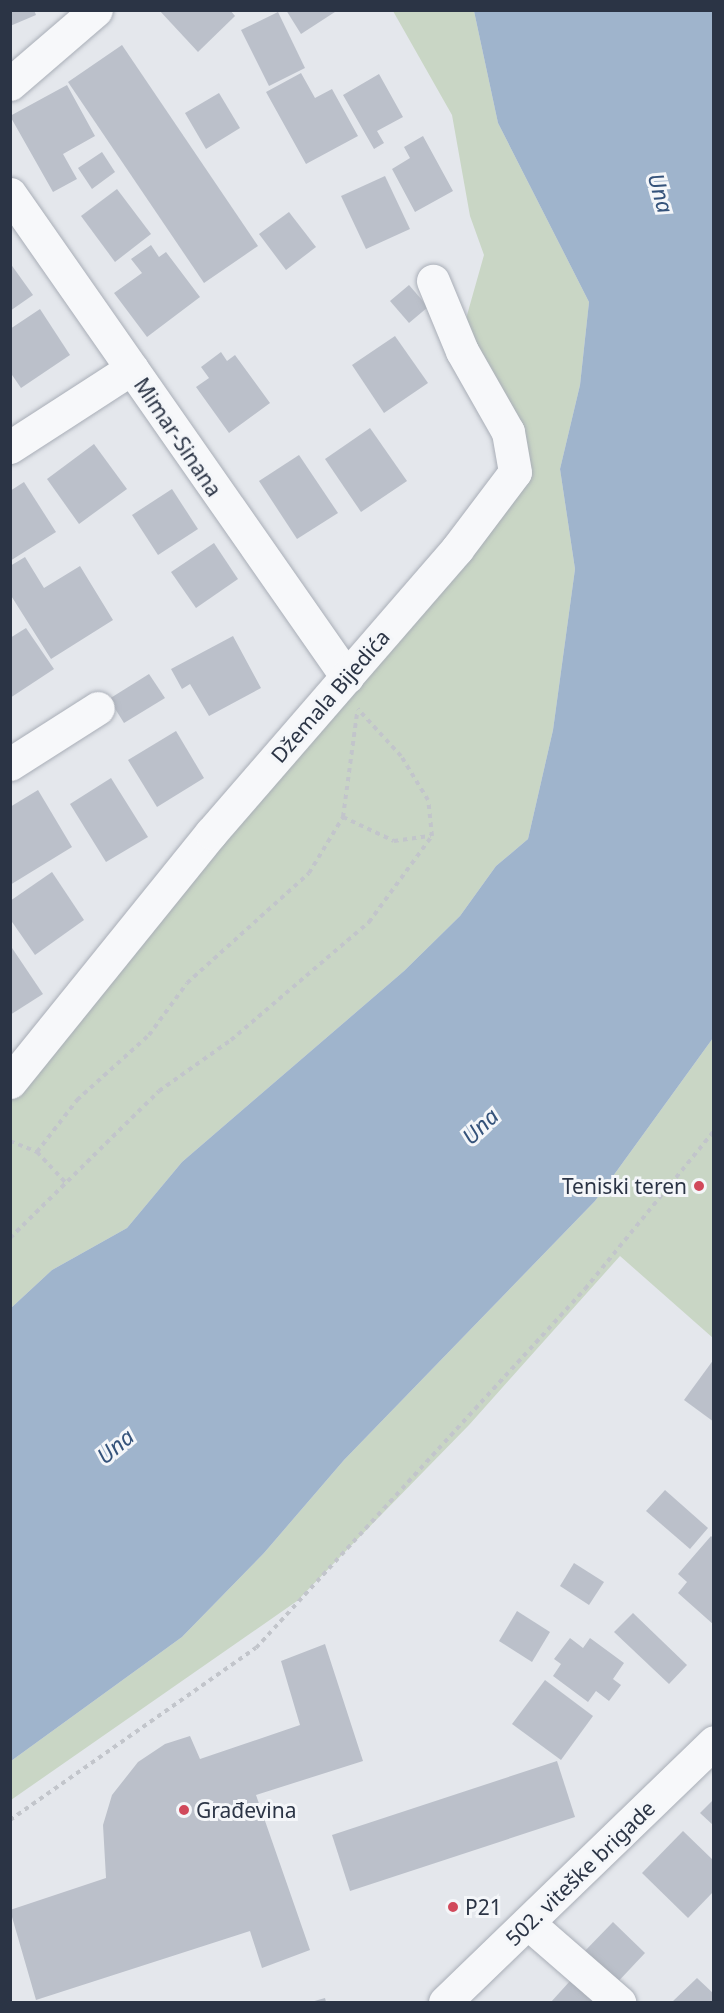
<!DOCTYPE html>
<html>
<head>
<meta charset="utf-8">
<style>
	body { margin:0 }
	#map { position:relative; width:724px; height:2013px; overflow:hidden; background:#e4e7ec; font-family:"Noto Sans",sans-serif }
	div>[style] { position:absolute }
	[style*='--x'] { left:calc(var(--x)*1px); top:calc(var(--y)*1px); width:calc(var(--w)*1px); rotate:calc(var(--a)*1deg) }
	.green>* { inset:0; background:#c9d6c5 }
	.water>* { inset:0; background:#9fb4cc }
	.building>* { inset:0; background:#bbc0ca }
	.path>* { height:4px; margin-top:-2px; transform-origin:0; background:repeating-linear-gradient(90deg,#c2c5cb 0 4.5px,transparent 0 9px) }
	.roads { filter:drop-shadow(0 0 2px #a9aeb7) drop-shadow(0 0 2px #a9aeb7) }
	.minor>* { height:33px; margin:-16.5px; padding:0 16.5px; transform-origin:16.5px; border-radius:16.5px; background:#f7f8fa }
	.dots>* { width:16px; height:16px; translate:-50% -50%; box-sizing:border-box; border:3px solid #f4f6f9; border-radius:50% }
	span { translate:-50% -50%; white-space:nowrap; text-align:center; line-height:1.15; -webkit-text-stroke:6px #f4f6f9; paint-order:stroke }
	.street-label { font-size:21px; color:#2b3445 }
	.poi-label { font-size:21px; color:#2b3445 }
	.right { translate:-100% -50%; text-align:right }
	.left { translate:0 -50%; text-align:left }
	.water-label { font-size:22px; color:#34527a; font-style:italic }
	.frame { position:absolute; inset:0; border:12px solid #2b3445; pointer-events:none }
</style>
</head>
<body>
<div id="map">
	<div class="green">
		<div style="clip-path:polygon(393px 11px,474px 11px,498px 123px,589px 302px,580px 385px,560px 469px,575px 569px,553px 730px,528px 839px,496px 866px,460px 916px,404px 971px,182px 1162px,127px 1228px,52px 1270px,11px 1308px,10px 1082px,515px 472px,458px 347px,484px 255px,470px 216px,452px 115px)"></div>
		<div style="clip-path:polygon(713px 1038px,713px 1338px,620px 1256px,469px 1425px,297px 1601px,11px 1800px,11px 1761px,182px 1637px,264px 1553px,344px 1460px,595px 1201px)"></div>
	</div>
	<div class="water">
		<div style="clip-path:polygon(474px 11px,713px 11px,713px 1038px,595px 1201px,344px 1460px,264px 1553px,182px 1637px,11px 1761px,11px 1308px,52px 1270px,127px 1228px,182px 1162px,404px 971px,460px 916px,496px 866px,528px 839px,553px 730px,575px 569px,560px 469px,580px 385px,589px 302px,498px 123px)"></div>
	</div>
	<div class="building">
		<div style="clip-path:polygon(10px 10px,34px 10px,36px 15px,10px 26px)"></div>
		<div style="clip-path:polygon(159px 10px,230px 10px,235px 16px,198px 52px)"></div>
		<div style="clip-path:polygon(286px 10px,338px 10px,301px 34px)"></div>
		<div style="clip-path:polygon(278px 12px,305px 68px,269px 86px,241px 30px)"></div>
		<div style="clip-path:polygon(122px 45px,258px 246px,204px 283px,68px 82px)"></div>
		<div style="clip-path:polygon(301px 73px,315px 98px,332px 89px,358px 136px,306px 164px,266px 92px)"></div>
		<div style="clip-path:polygon(379px 74px,403px 117px,377px 131px,384px 143px,374px 149px,343px 95px)"></div>
		<div style="clip-path:polygon(67px 85px,95px 136px,63px 154px,77px 179px,53px 192px,10px 116px)"></div>
		<div style="clip-path:polygon(219px 93px,240px 128px,206px 149px,185px 113px)"></div>
		<div style="clip-path:polygon(423px 136px,453px 191px,415px 212px,392px 169px,410px 158px,404px 147px)"></div>
		<div style="clip-path:polygon(102px 152px,115px 172px,92px 189px,78px 168px)"></div>
		<div style="clip-path:polygon(385px 176px,410px 229px,366px 249px,341px 196px)"></div>
		<div style="clip-path:polygon(117px 189px,151px 234px,115px 262px,81px 216px)"></div>
		<div style="clip-path:polygon(289px 212px,316px 247px,286px 270px,259px 234px)"></div>
		<div style="clip-path:polygon(151px 245px,159px 257px,166px 252px,200px 297px,147px 337px,114px 293px,142px 273px,131px 259px)"></div>
		<div style="clip-path:polygon(10px 263px,33px 295px,10px 311px)"></div>
		<div style="clip-path:polygon(409px 285px,428px 307px,409px 323px,390px 301px)"></div>
		<div style="clip-path:polygon(40px 309px,70px 355px,21px 388px,10px 372px,10px 329px)"></div>
		<div style="clip-path:polygon(395px 336px,428px 383px,384px 413px,352px 365px)"></div>
		<div style="clip-path:polygon(221px 352px,227px 361px,235px 355px,270px 403px,229px 433px,196px 387px,209px 378px,201px 367px)"></div>
		<div style="clip-path:polygon(370px 428px,407px 481px,361px 512px,325px 459px)"></div>
		<div style="clip-path:polygon(94px 444px,127px 489px,79px 524px,47px 479px)"></div>
		<div style="clip-path:polygon(299px 455px,338px 513px,297px 539px,259px 481px)"></div>
		<div style="clip-path:polygon(24px 482px,56px 532px,10px 561px,10px 491px)"></div>
		<div style="clip-path:polygon(172px 489px,198px 529px,158px 555px,132px 515px)"></div>
		<div style="clip-path:polygon(214px 543px,238px 579px,196px 608px,171px 572px)"></div>
		<div style="clip-path:polygon(25px 557px,44px 588px,80px 566px,113px 620px,51px 659px,10px 594px,10px 566px)"></div>
		<div style="clip-path:polygon(26px 628px,54px 669px,10px 698px,10px 638px)"></div>
		<div style="clip-path:polygon(233px 636px,261px 688px,209px 716px,190px 684px,182px 689px,171px 669px)"></div>
		<div style="clip-path:polygon(149px 674px,165px 698px,124px 723px,109px 699px)"></div>
		<div style="clip-path:polygon(176px 731px,204px 778px,157px 807px,128px 760px)"></div>
		<div style="clip-path:polygon(111px 778px,148px 837px,106px 862px,70px 804px)"></div>
		<div style="clip-path:polygon(38px 790px,72px 847px,10px 885px,10px 807px)"></div>
		<div style="clip-path:polygon(52px 872px,84px 920px,35px 955px,10px 919px,10px 901px)"></div>
		<div style="clip-path:polygon(10px 945px,43px 994px,10px 1015px)"></div>
		<div style="clip-path:polygon(714px 1359px,714px 1422px,684px 1400px)"></div>
		<div style="clip-path:polygon(665px 1490px,708px 1528px,690px 1549px,646px 1511px)"></div>
		<div style="clip-path:polygon(711px 1536px,714px 1539px,714px 1625px,678px 1593px,687px 1582px,678px 1574px)"></div>
		<div style="clip-path:polygon(574px 1563px,604px 1582px,589px 1605px,560px 1586px)"></div>
		<div style="clip-path:polygon(517px 1611px,550px 1632px,532px 1662px,499px 1641px)"></div>
		<div style="clip-path:polygon(633px 1613px,687px 1665px,669px 1684px,614px 1632px)"></div>
		<div style="clip-path:polygon(570px 1638px,583px 1648px,590px 1638px,624px 1663px,613px 1679px,621px 1685px,609px 1701px,596px 1691px,588px 1702px,553px 1676px,561px 1664px,554px 1659px)"></div>
		<div style="clip-path:polygon(325px 1644px,363px 1761px,256px 1795px,310px 1950px,262px 1968px,250px 1931px,36px 2000px,10px 1910px,106px 1878px,103px 1825px,112px 1795px,138px 1762px,165px 1744px,190px 1736px,200px 1759px,300px 1725px,281px 1661px)"></div>
		<div style="clip-path:polygon(545px 1680px,593px 1716px,561px 1760px,512px 1724px)"></div>
		<div style="clip-path:polygon(557px 1761px,575px 1817px,350px 1891px,332px 1835px)"></div>
		<div style="clip-path:polygon(714px 1799px,714px 1826px,700px 1813px)"></div>
		<div style="clip-path:polygon(683px 1831px,714px 1861px,714px 1891px,688px 1918px,642px 1873px)"></div>
		<div style="clip-path:polygon(613px 1922px,645px 1953px,613px 1987px,581px 1955px)"></div>
		<div style="clip-path:polygon(697px 1978px,714px 1994px,714px 2002px,672px 2002px)"></div>
		<div style="clip-path:polygon(570px 1981px,595px 2002px,551px 2002px)"></div>
		<div style="clip-path:polygon(325px 1998px,326px 2002px,311px 2002px)"></div>
	</div>
	<div class="path">
		<div style="--x:343;--y:817;--w:104;--a:-82.3"></div>
		<div style="--x:10;--y:1141;--w:29;--a:22"></div>
		<div style="--x:37;--y:1152;--w:44;--a:46.8"></div>
		<div style="--x:37;--y:1152;--w:66;--a:-52.4"></div>
		<div style="--x:77;--y:1100;--w:97;--a:-42.1"></div>
		<div style="--x:149;--y:1035;--w:64;--a:-53.8"></div>
		<div style="--x:187;--y:983;--w:164;--a:-42"></div>
		<div style="--x:309;--y:873;--w:66;--a:-58.7"></div>
		<div style="--x:343;--y:817;--w:56;--a:25.2"></div>
		<div style="--x:394;--y:841;--w:37;--a:-8"></div>
		<div style="--x:10;--y:1238;--w:209;--a:-44.6"></div>
		<div style="--x:159;--y:1091;--w:88;--a:-35.3"></div>
		<div style="--x:231;--y:1040;--w:182;--a:-40.5"></div>
		<div style="--x:369;--y:922;--w:107;--a:-53.8"></div>
		<div style="--x:432;--y:836;--w:36;--a:-96"></div>
		<div style="--x:428;--y:800;--w:52;--a:-121.5"></div>
		<div style="--x:401;--y:756;--w:64;--a:-132.5"></div>
		<div style="--x:10;--y:1820;--w:300;--a:-35"></div>
		<div style="--x:256;--y:1648;--w:487;--a:-47.5"></div>
		<div style="--x:585;--y:1289;--w:204;--a:-50.8"></div>
	</div>
	<div class="roads">
		<div class="minor">
			<div style="--x:10;--y:84;--w:113;--a:-40.7"></div>
			<div style="--x:10;--y:194;--w:589;--a:55.1"></div>
			<div style="--x:10;--y:447;--w:145;--a:-32.9"></div>
			<div style="--x:10;--y:764;--w:104;--a:-32.5"></div>
			<div style="--x:10;--y:1082;--w:320;--a:-51.1"></div>
			<div style="--x:211;--y:833;--w:376;--a:-49.1"></div>
			<div style="--x:457;--y:549;--w:96;--a:-53"></div>
			<div style="--x:515;--y:472;--w:41;--a:-99.9"></div>
			<div style="--x:508;--y:432;--w:93;--a:-119.6"></div>
			<div style="--x:462;--y:351;--w:76;--a:-112.5"></div>
			<div style="--x:528;--y:1923;--w:121;--a:41"></div>
			<div style="--x:445;--y:2002;--w:374;--a:-44"></div>
		</div>
	</div>
	<div class="dots">
		<div style="left:699px;top:1186px;background:#d1495b"></div>
		<div style="left:184px;top:1810px;background:#d1495b"></div>
		<div style="left:453px;top:1907px;background:#d1495b"></div>
	</div>
	<div class="street-label">
		<span style="left:178px;top:437px;rotate:56deg">Mimar-Sinana</span>
		<span style="left:330px;top:696px;rotate:-49deg">Džemala Bijedića</span>
		<span style="left:580px;top:1873px;rotate:-44deg">502. viteške brigade</span>
	</div>
	<div class="poi-label">
		<span class="right" style="left:687px;top:1186px">Teniski teren</span>
		<span class="left" style="left:196px;top:1810px">Građevina</span>
		<span class="left" style="left:465px;top:1907px">P21</span>
	</div>
	<div class="water-label">
		<span style="left:661px;top:193px;rotate:74deg">Una</span>
		<span style="left:480px;top:1126px;rotate:-44deg">Una</span>
		<span style="left:115px;top:1446px;rotate:-40deg">Una</span>
	</div>
	<div class="frame"></div>
</div>
</body>
</html>
